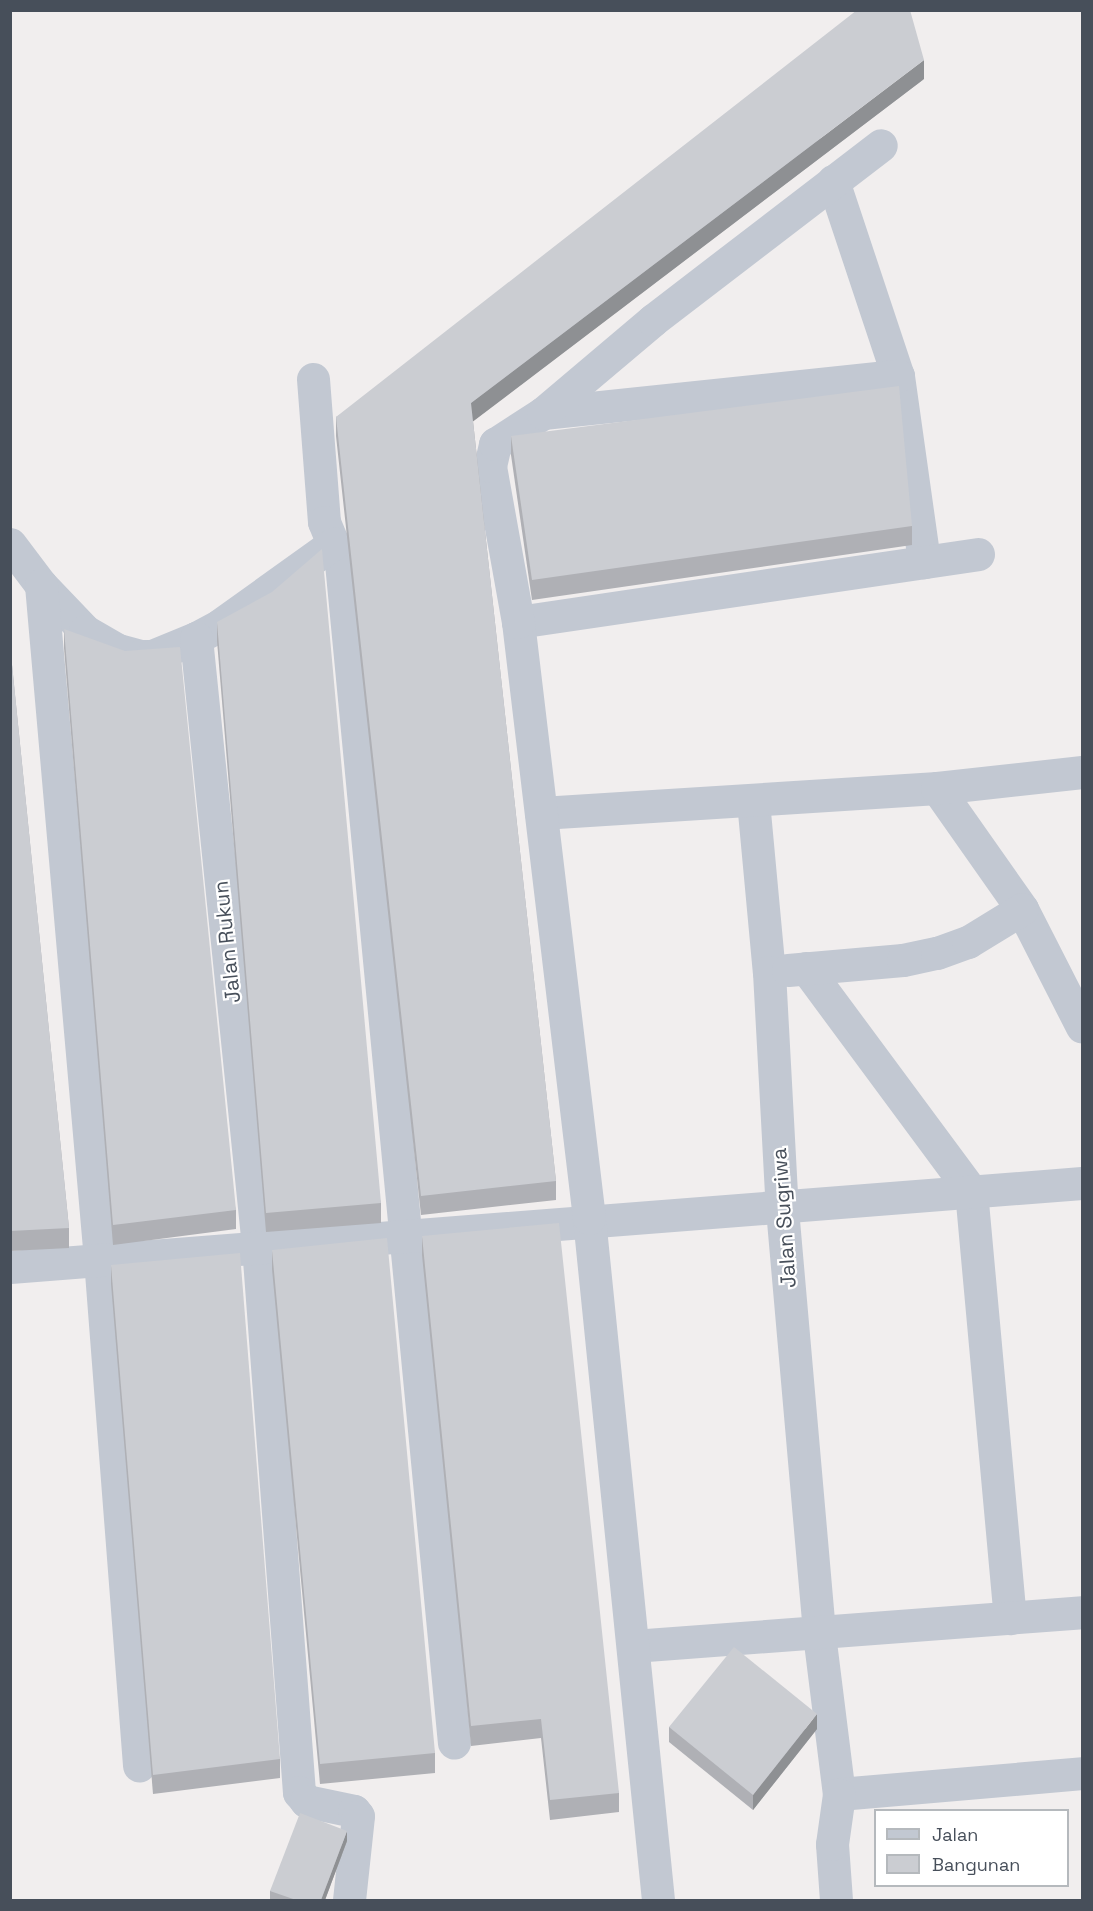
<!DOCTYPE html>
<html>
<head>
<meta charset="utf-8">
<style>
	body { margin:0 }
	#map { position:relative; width:1093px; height:1911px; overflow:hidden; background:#f1eeee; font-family:"Space Grotesk",sans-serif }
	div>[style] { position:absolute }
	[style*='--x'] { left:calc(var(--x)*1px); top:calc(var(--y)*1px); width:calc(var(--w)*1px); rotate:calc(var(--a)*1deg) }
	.minor>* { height:33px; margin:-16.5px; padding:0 16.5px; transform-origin:16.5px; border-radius:16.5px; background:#c2c8d2 }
	.wall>* { inset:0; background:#afb0b5 }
	.shaded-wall>* { inset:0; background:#8e9093 }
	.building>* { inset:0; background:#cbcdd2 }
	span { translate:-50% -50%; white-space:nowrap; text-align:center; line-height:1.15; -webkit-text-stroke:4.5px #fff; paint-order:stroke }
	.street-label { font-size:21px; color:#474f5a }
	.frame { position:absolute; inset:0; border:12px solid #474f5a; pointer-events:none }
	.legend { position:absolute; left:874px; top:1809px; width:195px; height:78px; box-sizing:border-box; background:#fff; border:2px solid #b5b9bd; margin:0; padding:8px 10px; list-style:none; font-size:18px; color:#474f5a }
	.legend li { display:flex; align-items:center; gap:12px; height:30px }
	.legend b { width:30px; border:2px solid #b5b9bd }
</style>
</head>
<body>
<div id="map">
	<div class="minor">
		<div style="--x:833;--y:181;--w:206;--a:71.6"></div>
		<div style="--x:898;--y:376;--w:188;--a:82"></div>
		<div style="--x:313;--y:379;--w:143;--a:85.6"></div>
		<div style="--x:324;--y:522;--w:44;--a:67.5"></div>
		<div style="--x:341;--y:563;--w:1185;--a:84.53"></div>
		<div style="--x:543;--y:413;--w:357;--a:-6"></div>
		<div style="--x:10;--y:544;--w:51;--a:52.9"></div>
		<div style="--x:41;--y:585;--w:64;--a:46.3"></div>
		<div style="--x:85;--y:631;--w:38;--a:30"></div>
		<div style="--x:118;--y:650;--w:23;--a:15"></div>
		<div style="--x:140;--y:656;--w:12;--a:0"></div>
		<div style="--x:152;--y:656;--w:48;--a:-22.2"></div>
		<div style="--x:196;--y:638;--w:27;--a:-28"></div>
		<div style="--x:220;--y:625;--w:140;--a:-35.7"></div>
		<div style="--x:41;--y:585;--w:677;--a:85"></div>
		<div style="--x:100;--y:1259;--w:508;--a:85.59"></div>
		<div style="--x:518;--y:622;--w:465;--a:-8.4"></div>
		<div style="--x:196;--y:638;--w:611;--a:84.18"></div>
		<div style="--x:258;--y:1246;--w:548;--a:85.71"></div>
		<div style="--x:299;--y:1792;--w:11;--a:52"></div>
		<div style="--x:306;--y:1801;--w:49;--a:11.8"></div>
		<div style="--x:354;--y:1811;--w:6;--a:51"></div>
		<div style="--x:358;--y:1816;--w:84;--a:96.1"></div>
		<div style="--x:937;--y:788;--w:148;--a:54.9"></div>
		<div style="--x:1022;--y:909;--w:132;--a:63"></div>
		<div style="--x:753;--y:801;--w:172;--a:84.7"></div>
		<div style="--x:769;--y:972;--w:237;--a:86.9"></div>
		<div style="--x:782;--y:1209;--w:427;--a:85"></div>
		<div style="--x:819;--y:1634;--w:161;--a:82.9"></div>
		<div style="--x:839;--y:1794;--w:244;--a:-4.9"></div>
		<div style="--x:541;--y:813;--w:397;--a:-3.6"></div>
		<div style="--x:937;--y:788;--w:146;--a:-6.3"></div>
		<div style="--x:806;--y:968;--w:277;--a:53.5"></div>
		<div style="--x:971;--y:1191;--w:429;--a:84.8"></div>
		<div style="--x:788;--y:970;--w:115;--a:-5"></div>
		<div style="--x:903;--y:960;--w:35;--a:-12"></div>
		<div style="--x:937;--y:953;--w:33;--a:-20"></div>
		<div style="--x:968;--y:942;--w:63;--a:-31.4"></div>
		<div style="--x:10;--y:1267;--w:1075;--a:-4.48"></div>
		<div style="--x:633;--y:1646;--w:450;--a:-4.3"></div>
		<div style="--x:658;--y:1900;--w:685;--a:-95.78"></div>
		<div style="--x:589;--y:1218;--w:600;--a:-96.79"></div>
		<div style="--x:518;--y:622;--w:158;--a:-100.2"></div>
		<div style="--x:490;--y:466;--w:23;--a:-77"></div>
		<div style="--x:495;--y:444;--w:57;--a:-32.9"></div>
		<div style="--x:543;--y:413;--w:144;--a:-40.2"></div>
		<div style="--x:653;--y:320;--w:287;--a:-37.5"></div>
		<div style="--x:836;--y:1900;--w:56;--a:-94.1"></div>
		<div style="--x:832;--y:1844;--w:50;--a:-82"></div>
	</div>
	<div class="wall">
		<div style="clip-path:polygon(924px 79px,473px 421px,556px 1181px,556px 1200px,421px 1215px,336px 436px,336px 417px)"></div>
		<div style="clip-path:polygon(511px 436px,912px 526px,912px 545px,532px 600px,511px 455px)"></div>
		<div style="clip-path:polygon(217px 622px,381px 1203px,381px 1223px,266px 1232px,217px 641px)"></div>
		<div style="clip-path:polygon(64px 629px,236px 1210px,236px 1229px,113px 1245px,64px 648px)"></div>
		<div style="clip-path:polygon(10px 645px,69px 1228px,69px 1248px,10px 1251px)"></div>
		<div style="clip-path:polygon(422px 1236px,619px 1793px,619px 1812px,550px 1820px,541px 1738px,471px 1746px,422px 1255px)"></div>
		<div style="clip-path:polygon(272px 1250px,435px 1753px,435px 1773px,320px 1784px,272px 1269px)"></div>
		<div style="clip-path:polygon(111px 1265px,280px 1759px,280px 1778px,153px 1794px,111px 1284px)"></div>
		<div style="clip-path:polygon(669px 1727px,817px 1729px,753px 1810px,669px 1742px)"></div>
		<div style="clip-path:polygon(347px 1841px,325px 1900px,270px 1900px,270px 1891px)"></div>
	</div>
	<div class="shaded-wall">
		<div style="clip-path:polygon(924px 60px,924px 79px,471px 423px,471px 403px)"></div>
		<div style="clip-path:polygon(817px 1714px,817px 1729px,753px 1810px,753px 1795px)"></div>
		<div style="clip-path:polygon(347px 1831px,347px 1841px,325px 1900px,321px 1900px)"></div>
	</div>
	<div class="building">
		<div style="clip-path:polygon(857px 10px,910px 10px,924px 60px,471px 403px,556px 1181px,421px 1196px,336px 417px)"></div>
		<div style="clip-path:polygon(899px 386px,912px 526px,532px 580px,511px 436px)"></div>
		<div style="clip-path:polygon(322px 549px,381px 1203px,266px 1213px,217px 622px,272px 592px)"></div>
		<div style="clip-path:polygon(64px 629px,125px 651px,180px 647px,236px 1210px,113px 1225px)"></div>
		<div style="clip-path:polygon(10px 645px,69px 1228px,10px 1231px)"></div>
		<div style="clip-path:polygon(559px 1223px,619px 1793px,550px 1800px,541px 1719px,471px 1726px,422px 1236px)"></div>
		<div style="clip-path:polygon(387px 1238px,435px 1753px,320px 1764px,272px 1250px)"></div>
		<div style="clip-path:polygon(240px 1253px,280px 1759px,153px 1775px,111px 1265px)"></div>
		<div style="clip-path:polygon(734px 1647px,817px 1714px,753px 1795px,669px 1727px)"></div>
		<div style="clip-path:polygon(300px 1813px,347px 1831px,321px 1900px,296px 1900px,270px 1891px)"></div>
	</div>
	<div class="street-label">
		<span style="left:227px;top:942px;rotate:-96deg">Jalan Rukun</span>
		<span style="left:784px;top:1218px;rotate:-94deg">Jalan Sugriwa</span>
	</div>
	<div class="frame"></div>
	<ul class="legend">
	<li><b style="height:8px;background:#c2c8d2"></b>Jalan</li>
	<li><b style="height:16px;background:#cbcdd2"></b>Bangunan</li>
	</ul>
</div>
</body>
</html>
